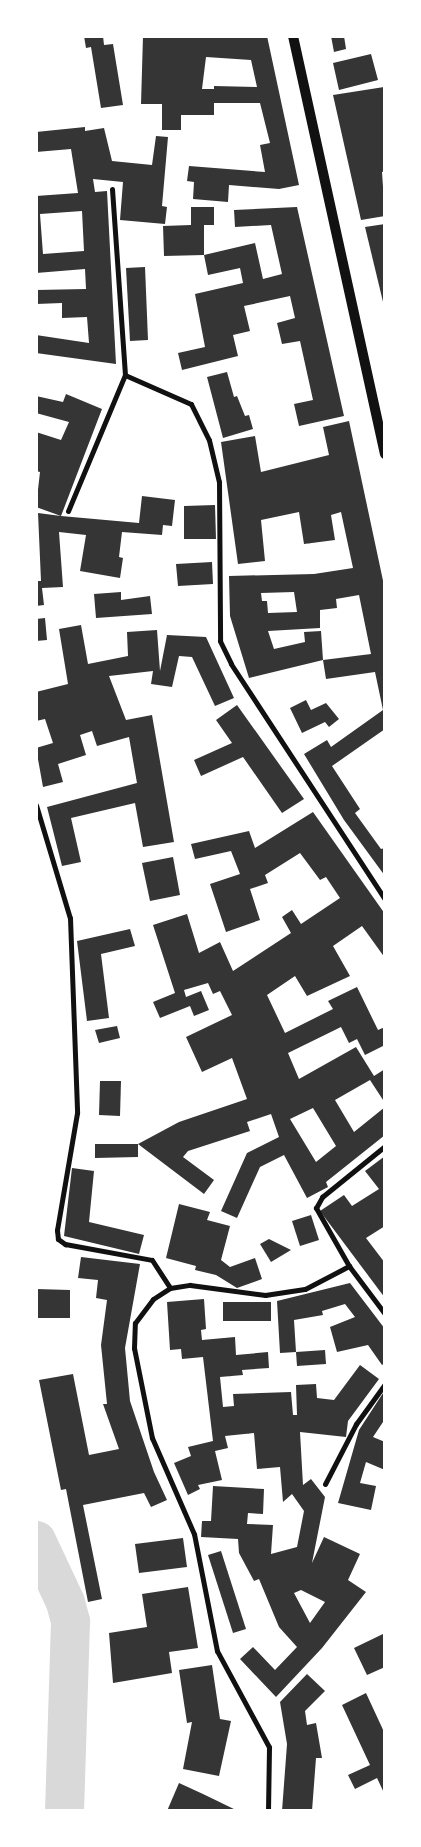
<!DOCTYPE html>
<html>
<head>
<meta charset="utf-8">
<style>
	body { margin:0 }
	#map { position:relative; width:421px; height:1847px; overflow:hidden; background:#fff; font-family:"Playfair Display",serif }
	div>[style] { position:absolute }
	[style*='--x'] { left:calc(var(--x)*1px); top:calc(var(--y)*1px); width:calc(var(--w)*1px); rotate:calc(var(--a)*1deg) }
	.river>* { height:39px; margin:-19.5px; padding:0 19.5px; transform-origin:19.5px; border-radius:19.5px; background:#d9d9d9 }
	.building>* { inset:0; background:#353535 }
	.minor>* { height:5px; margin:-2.5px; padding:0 2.5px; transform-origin:2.5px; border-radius:2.5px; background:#111 }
	.secondary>* { height:10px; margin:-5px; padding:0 5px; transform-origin:5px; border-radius:5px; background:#111 }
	span { translate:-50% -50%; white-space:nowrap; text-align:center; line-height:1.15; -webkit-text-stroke:4px #fff; paint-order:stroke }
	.frame { position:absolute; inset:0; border:38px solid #fff; pointer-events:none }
</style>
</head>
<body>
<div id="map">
	<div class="river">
		<div style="--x:36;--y:1540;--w:68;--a:64.9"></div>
		<div style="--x:65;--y:1602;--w:20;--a:75"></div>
		<div style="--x:70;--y:1621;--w:190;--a:91.8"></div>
	</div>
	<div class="building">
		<div style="clip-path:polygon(84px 36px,103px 36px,104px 45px,113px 44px,123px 105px,101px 108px,91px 47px,86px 48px)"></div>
		<div style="clip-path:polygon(evenodd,143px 36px,267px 36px,299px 185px,279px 189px,229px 185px,228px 202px,193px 199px,194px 182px,187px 181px,189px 166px,265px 172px,260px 145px,270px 143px,260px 103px,214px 103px,214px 115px,181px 115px,181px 130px,162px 130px,162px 104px,141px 104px,143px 36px,206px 57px,251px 60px,257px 87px,214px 86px,214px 89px,202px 89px,206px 57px)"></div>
		<div style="clip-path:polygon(331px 36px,344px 36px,346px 49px,334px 52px)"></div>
		<div style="clip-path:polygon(371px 54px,378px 80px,339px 90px,333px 63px)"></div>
		<div style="clip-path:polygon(384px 87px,385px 171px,382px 172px,385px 216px,361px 220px,333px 95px)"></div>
		<div style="clip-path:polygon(evenodd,85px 127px,85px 131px,104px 128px,112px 161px,152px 165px,156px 136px,168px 137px,162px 206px,167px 207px,165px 224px,120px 220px,123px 182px,93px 179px,95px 192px,107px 191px,116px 364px,36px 353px,36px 335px,89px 343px,87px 317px,62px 318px,62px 303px,36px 304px,36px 290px,86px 289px,85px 269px,36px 273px,36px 196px,78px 193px,71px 149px,36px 152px,36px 132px,85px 127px,82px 211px,84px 251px,43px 254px,40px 214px,82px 211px)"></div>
		<div style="clip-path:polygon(191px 207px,214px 207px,214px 225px,204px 225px,204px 255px,164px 256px,163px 226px,191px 225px)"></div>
		<div style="clip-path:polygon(297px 207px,344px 416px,299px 426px,294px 404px,313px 400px,300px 341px,282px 344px,277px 323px,295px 318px,290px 296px,244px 306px,250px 331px,233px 335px,238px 356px,182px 370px,178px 353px,205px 347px,195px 294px,243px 283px,240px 268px,208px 275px,204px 255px,255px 243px,263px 279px,282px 274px,271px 225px,235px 227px,234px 210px)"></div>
		<div style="clip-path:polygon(385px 224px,385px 306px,384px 306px,365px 227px)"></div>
		<div style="clip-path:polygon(145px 267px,148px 340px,130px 341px,126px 268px)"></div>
		<div style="clip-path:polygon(227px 372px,234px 397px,237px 396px,245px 416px,249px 415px,253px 429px,223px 438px,207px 377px)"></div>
		<div style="clip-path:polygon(66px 394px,102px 409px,61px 516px,139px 523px,142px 496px,175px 500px,172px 526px,163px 525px,162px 535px,122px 532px,119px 557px,123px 558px,120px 578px,80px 571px,86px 535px,59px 532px,63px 587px,42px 588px,44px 605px,36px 606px,36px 581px,41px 581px,38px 513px,61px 516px,36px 507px,40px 472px,36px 471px,36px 432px,61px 440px,69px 422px,36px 413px,36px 396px,63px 402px)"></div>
		<div style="clip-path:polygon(evenodd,349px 421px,385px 590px,385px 729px,332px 766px,360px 809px,355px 813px,381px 849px,385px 848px,385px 876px,344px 820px,304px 754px,327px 740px,331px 747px,383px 710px,375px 672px,326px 679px,323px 660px,371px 654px,359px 595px,336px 599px,337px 608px,320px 610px,320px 628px,268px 631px,274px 649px,305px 642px,304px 632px,321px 631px,323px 660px,249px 678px,230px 616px,229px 576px,314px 574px,353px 568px,341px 512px,331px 515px,335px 540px,304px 544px,299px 512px,261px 520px,265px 561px,238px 564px,221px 442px,255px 436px,261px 472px,329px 455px,323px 427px,349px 421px,294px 592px,297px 612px,268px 613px,267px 601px,262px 601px,261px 593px,294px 592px)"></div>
		<div style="clip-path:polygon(215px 505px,216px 539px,184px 539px,184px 506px)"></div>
		<div style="clip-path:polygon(212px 562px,213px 584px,178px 586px,176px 564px)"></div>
		<div style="clip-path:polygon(121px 592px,121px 600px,150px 596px,152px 614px,96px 618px,94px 594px)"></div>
		<div style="clip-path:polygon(45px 618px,47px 640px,36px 641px,36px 619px)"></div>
		<div style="clip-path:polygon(81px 625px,88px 664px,128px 656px,127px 632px,157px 630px,160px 671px,167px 635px,206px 637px,234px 698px,215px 706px,192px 657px,179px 656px,172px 687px,151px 684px,153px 671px,109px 676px,126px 720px,152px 715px,174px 842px,143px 847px,135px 803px,71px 818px,81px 862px,62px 866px,47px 807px,137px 783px,129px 737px,97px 746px,92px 731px,80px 735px,86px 755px,58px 764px,63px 782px,43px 787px,36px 748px,53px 743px,45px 719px,36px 721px,36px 692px,68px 684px,59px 629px)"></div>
		<div style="clip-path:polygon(306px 700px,311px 710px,326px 703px,339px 719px,329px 727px,325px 722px,302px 733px,290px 708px)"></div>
		<div style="clip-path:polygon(237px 705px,304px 799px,282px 813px,243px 757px,201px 776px,194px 760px,232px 743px,216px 720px)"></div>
		<div style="clip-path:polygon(evenodd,313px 812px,385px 914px,385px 958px,362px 926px,333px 946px,350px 976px,307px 996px,295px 976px,267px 995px,285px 1033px,333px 1009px,328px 1001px,357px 987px,378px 1030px,385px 1027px,385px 1045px,365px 1055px,357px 1039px,349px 1043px,341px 1027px,288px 1053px,299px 1079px,356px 1047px,374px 1076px,385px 1069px,385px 1103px,370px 1080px,335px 1100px,354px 1132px,385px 1107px,385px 1135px,326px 1182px,328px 1187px,307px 1198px,284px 1155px,260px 1167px,237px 1218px,221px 1211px,247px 1153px,279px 1137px,271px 1114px,247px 1122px,250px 1131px,188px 1151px,183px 1157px,214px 1180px,204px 1194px,138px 1144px,179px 1122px,247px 1099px,232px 1058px,202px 1072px,186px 1037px,232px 1015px,220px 991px,213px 994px,208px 983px,184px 990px,186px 997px,201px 991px,209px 1010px,194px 1016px,190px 1006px,160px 1018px,153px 1002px,175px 993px,153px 925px,187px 914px,199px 953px,220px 942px,233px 971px,291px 933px,282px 917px,292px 910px,301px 924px,340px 898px,326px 877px,320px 880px,300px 853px,265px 875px,268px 883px,250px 889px,260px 920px,226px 932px,210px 884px,240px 874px,231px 851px,195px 859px,191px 844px,249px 831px,255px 848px,313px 812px,313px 1108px,336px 1146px,316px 1162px,290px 1119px,313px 1108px)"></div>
		<div style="clip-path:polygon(173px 857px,180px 895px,150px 901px,142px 863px)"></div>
		<div style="clip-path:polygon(130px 929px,135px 946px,101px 954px,109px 1018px,87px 1021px,77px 941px)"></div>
		<div style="clip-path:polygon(117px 1026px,120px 1038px,99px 1043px,95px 1030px)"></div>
		<div style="clip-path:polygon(100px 1081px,121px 1081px,120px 1116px,99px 1115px)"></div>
		<div style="clip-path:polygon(95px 1144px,138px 1144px,138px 1157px,95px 1158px)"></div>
		<div style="clip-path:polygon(385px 1156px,385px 1226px,366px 1238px,385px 1263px,385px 1298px,320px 1211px,344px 1195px,352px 1206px,379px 1189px,365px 1171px)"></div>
		<div style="clip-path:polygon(72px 1168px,94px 1171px,89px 1222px,144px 1235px,139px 1254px,64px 1236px)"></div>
		<div style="clip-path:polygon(179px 1204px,210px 1212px,207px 1220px,230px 1226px,221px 1260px,230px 1267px,255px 1258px,262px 1279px,237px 1288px,216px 1275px,195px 1270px,196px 1266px,166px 1258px)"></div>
		<div style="clip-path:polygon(311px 1215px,319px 1240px,300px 1246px,292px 1221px)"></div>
		<div style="clip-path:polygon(269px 1239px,291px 1250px,271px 1262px,260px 1244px)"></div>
		<div style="clip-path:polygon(81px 1257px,140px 1264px,125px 1348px,130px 1401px,154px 1472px,167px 1500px,151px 1507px,144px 1493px,83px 1505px,102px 1599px,88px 1602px,66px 1489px,61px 1490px,39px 1380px,73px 1374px,89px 1455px,119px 1449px,103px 1404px,107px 1404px,101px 1345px,107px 1300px,96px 1298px,98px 1280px,78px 1278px)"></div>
		<div style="clip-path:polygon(350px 1283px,385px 1329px,385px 1363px,382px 1365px,368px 1345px,337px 1352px,330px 1327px,355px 1317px,345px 1304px,322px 1311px,323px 1315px,294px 1320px,296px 1352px,280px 1353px,277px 1301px)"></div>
		<div style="clip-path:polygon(36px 1289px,70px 1290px,70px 1318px,36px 1318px)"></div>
		<div style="clip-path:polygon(evenodd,204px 1299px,206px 1329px,201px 1330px,202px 1340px,235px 1337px,236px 1355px,268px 1352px,269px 1368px,242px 1370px,243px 1375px,220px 1377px,223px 1407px,234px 1406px,233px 1394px,291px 1392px,293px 1415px,297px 1415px,296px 1385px,316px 1384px,317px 1398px,334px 1400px,360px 1365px,379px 1379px,348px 1421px,346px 1437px,300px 1432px,303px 1485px,311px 1479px,325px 1497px,312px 1563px,324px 1537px,360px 1554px,348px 1580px,366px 1592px,322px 1648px,276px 1697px,240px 1659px,253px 1647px,275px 1670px,297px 1647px,279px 1627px,259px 1579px,254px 1581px,239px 1553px,238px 1539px,201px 1537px,202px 1521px,211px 1521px,213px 1486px,264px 1489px,263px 1514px,248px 1513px,247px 1524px,273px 1525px,271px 1554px,297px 1547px,304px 1511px,292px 1494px,283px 1502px,280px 1467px,257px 1469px,254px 1433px,225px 1436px,228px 1448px,215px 1451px,222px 1480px,198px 1485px,200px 1489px,188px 1495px,174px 1463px,191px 1456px,188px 1447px,213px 1441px,203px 1357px,182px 1359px,181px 1349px,170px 1350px,167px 1302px,204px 1299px,301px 1590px,325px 1602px,310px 1623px,294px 1593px,301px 1590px)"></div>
		<div style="clip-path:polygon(223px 1302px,271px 1302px,271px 1321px,223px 1321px)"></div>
		<div style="clip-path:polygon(325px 1350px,326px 1364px,297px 1366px,296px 1352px)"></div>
		<div style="clip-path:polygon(385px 1390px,385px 1419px,373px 1437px,385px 1442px,385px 1470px,366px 1462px,360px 1483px,376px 1486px,371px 1510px,338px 1503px,359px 1430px)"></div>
		<div style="clip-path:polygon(183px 1538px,187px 1567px,139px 1573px,135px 1544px)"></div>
		<div style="clip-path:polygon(221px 1551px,246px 1629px,233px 1633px,208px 1555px)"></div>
		<div style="clip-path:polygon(188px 1587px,198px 1648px,169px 1652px,172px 1673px,113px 1683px,109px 1633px,147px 1627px,142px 1594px)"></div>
		<div style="clip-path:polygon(385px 1633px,385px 1667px,367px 1675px,354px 1648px)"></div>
		<div style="clip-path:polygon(212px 1665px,220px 1719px,231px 1721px,219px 1776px,183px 1769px,192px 1722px,187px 1723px,179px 1670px)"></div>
		<div style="clip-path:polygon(307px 1674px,325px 1691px,305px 1711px,307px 1725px,316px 1723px,322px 1758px,316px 1758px,312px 1811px,282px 1811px,287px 1744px,280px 1702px)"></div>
		<div style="clip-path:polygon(366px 1693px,385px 1734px,385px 1795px,377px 1778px,355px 1789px,348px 1775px,370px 1765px,342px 1705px)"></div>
		<div style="clip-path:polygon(179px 1783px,203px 1794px,238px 1811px,167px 1811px)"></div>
	</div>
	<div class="minor">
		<div style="--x:112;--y:189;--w:186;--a:86"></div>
		<div style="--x:125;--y:375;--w:72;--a:23.7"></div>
		<div style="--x:191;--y:404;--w:40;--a:63.4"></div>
		<div style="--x:209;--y:440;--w:43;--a:76.6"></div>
		<div style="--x:219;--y:482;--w:159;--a:89.6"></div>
		<div style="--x:220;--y:641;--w:25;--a:64"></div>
		<div style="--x:231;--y:664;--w:281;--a:56.8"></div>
		<div style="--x:68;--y:511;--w:147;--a:-67.3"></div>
		<div style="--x:36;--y:805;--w:118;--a:73.3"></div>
		<div style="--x:70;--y:918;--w:195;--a:87.9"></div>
		<div style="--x:77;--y:1113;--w:119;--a:99.7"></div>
		<div style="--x:57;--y:1230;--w:9;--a:84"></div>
		<div style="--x:58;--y:1239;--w:9;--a:36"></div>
		<div style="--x:65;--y:1244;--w:88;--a:10.4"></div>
		<div style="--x:152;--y:1260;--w:33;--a:57"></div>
		<div style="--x:349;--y:1266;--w:60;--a:53.1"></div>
		<div style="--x:325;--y:1484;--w:68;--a:-62.7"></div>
		<div style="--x:356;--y:1424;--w:49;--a:-54.1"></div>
		<div style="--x:268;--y:1811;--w:64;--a:-89.1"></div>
		<div style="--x:269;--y:1747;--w:109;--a:-118.4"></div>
		<div style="--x:217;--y:1651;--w:119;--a:-101.1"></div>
		<div style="--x:194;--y:1534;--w:105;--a:-113.6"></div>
		<div style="--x:152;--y:1438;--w:92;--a:-101.3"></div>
		<div style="--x:134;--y:1348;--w:25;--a:-88"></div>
		<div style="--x:135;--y:1323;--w:30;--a:-53"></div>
		<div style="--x:153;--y:1299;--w:20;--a:-33"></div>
		<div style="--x:170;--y:1288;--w:20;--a:-9"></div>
		<div style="--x:190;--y:1285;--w:76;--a:7.6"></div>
		<div style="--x:265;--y:1295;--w:40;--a:-8.5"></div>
		<div style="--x:305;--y:1289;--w:50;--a:-27.6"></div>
		<div style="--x:349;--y:1266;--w:67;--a:-119.6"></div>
		<div style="--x:316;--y:1208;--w:13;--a:-61"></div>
		<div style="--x:322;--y:1197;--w:81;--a:-39"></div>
	</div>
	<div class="secondary">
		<div style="--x:293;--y:36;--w:428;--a:77.6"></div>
	</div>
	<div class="frame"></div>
</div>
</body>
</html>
